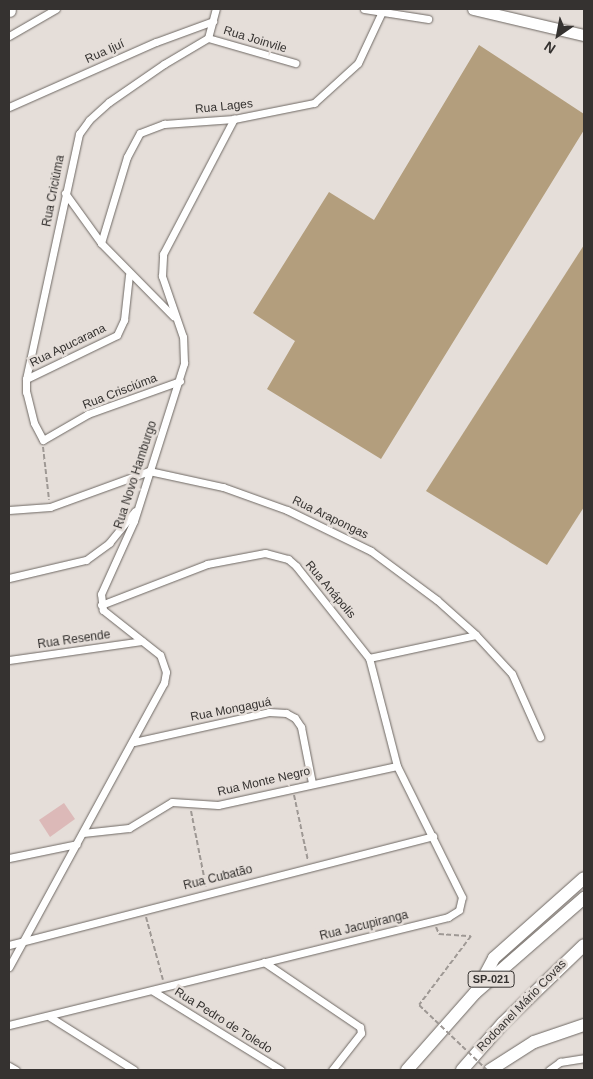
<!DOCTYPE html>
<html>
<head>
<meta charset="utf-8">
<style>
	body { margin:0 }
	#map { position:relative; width:593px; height:1079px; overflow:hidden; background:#e5ded9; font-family:Arial,sans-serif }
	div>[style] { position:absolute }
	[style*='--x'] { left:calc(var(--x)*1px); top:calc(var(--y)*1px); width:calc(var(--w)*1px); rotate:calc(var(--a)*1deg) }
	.green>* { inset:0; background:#dcb9b8 }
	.building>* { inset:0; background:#b39e7d }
	.path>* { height:2px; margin-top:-1px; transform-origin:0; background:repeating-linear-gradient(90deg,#9e9894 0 5px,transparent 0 7.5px) }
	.roads { filter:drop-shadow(0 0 1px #6e6863) drop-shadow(0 0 1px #6e6863) }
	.minor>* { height:7px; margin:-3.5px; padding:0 3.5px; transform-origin:3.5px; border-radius:3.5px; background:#fff }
	.primary>* { height:11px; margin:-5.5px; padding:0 5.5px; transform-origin:5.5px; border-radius:5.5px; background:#fff }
	.motorway>* { height:12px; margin:-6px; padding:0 6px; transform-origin:6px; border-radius:6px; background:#fff }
	.path-bridge>* { height:2px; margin-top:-1px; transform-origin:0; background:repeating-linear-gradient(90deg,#9e9894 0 5px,transparent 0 7.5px) }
	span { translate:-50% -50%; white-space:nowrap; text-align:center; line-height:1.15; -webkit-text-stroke:5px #e5ded9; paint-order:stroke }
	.shield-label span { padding:1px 4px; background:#e5ded9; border:1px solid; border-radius:4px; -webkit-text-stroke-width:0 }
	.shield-label { font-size:11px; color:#353230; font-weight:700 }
	.street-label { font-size:12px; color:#353230 }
	.frame { position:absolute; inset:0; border:10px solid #353230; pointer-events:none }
	.north { position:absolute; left:533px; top:10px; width:50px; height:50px; -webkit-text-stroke:4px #e5ded9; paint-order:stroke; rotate:213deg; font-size:14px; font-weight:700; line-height:20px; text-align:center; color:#353230 }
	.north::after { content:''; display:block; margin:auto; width:18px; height:22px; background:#353230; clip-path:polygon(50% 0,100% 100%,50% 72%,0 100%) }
</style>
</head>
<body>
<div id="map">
	<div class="green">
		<div style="clip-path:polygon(64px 803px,75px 819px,50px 837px,39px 820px)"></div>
	</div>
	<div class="building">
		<div style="clip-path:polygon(479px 45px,584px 114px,584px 130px,381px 459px,267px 389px,295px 341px,253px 313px,329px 192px,374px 220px)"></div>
		<div style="clip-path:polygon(584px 245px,584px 507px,547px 565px,426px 491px)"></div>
	</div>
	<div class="path">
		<div style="--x:43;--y:447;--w:53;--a:83.5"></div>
		<div style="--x:294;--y:795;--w:67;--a:78"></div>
		<div style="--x:191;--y:811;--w:77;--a:78.8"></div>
		<div style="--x:146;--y:917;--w:65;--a:74.9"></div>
		<div style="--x:436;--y:927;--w:8;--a:67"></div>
	</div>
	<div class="roads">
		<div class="minor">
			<div style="--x:364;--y:9;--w:65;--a:8.9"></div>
			<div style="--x:9;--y:36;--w:54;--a:-29.9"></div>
			<div style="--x:208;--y:38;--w:91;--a:16"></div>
			<div style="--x:9;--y:107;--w:161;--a:-23.9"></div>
			<div style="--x:156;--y:42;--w:61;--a:-20.2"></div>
			<div style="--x:65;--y:193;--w:62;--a:54.2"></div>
			<div style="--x:101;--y:243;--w:103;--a:45.4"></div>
			<div style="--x:101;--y:243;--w:90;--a:-73.2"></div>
			<div style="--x:127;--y:157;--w:27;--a:-62"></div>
			<div style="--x:140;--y:133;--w:26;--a:-21"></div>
			<div style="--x:164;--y:124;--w:70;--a:-4.1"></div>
			<div style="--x:234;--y:119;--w:82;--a:-11.3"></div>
			<div style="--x:314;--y:103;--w:59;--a:-42.3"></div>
			<div style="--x:358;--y:63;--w:54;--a:-64.9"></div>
			<div style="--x:26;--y:379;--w:101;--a:-25.8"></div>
			<div style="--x:117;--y:335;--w:17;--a:-65"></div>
			<div style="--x:124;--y:320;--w:45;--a:-83.7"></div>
			<div style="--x:180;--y:381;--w:98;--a:160.3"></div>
			<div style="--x:88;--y:414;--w:52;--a:150"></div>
			<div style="--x:43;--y:440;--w:19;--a:-118"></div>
			<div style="--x:34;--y:423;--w:32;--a:-104"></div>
			<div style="--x:26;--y:392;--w:13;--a:-90"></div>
			<div style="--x:26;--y:379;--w:251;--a:-77.8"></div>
			<div style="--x:79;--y:134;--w:17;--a:-54"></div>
			<div style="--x:89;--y:120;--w:27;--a:-42"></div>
			<div style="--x:109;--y:102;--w:67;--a:-34.6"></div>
			<div style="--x:164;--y:64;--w:51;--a:-30.6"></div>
			<div style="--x:208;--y:38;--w:30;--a:-75"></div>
			<div style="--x:9;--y:510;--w:41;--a:-4.2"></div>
			<div style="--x:50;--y:507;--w:105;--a:-20"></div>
			<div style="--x:149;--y:471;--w:76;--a:12.2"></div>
			<div style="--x:223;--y:487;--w:68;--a:19.8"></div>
			<div style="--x:287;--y:510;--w:93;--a:26"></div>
			<div style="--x:371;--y:551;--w:82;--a:36.6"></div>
			<div style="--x:437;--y:600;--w:52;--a:41.9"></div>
			<div style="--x:476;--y:635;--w:53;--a:47.3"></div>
			<div style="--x:512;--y:674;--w:69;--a:66"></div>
			<div style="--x:9;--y:578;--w:79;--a:-13.2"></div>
			<div style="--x:86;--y:560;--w:29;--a:-36"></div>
			<div style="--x:109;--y:543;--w:41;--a:-50.9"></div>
			<div style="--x:101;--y:605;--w:114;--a:-21.1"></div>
			<div style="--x:207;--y:564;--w:59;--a:-10.7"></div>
			<div style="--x:265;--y:553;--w:24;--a:15"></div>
			<div style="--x:288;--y:559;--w:11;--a:41"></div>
			<div style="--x:296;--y:566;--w:117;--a:51.6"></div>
			<div style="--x:369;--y:658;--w:109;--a:-12.1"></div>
			<div style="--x:9;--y:660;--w:134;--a:-8.1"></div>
			<div style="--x:134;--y:742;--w:138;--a:-12.5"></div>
			<div style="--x:269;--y:712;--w:17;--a:3"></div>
			<div style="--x:286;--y:713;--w:10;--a:29"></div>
			<div style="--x:295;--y:718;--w:11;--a:56"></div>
			<div style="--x:301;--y:727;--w:57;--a:78.9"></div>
			<div style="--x:83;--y:833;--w:46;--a:-6.2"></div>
			<div style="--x:129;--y:828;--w:50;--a:-31.2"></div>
			<div style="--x:172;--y:802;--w:46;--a:3.7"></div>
			<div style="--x:218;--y:805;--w:183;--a:-12.3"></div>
			<div style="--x:9;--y:858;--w:69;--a:-11.6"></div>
			<div style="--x:9;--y:945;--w:438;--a:-14.4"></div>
			<div style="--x:264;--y:962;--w:116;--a:34.1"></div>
			<div style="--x:360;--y:1027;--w:6;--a:81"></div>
			<div style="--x:361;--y:1033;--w:47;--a:128.1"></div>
			<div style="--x:9;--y:967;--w:324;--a:-61.4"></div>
			<div style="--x:164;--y:683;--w:11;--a:-80"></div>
			<div style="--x:166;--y:672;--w:18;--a:-109"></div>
			<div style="--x:160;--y:655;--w:73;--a:-141.7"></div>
			<div style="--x:103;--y:610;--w:16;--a:-97"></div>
			<div style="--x:101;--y:594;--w:80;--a:-65.7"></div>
			<div style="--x:134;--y:521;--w:166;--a:-72.4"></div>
			<div style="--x:184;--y:363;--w:26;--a:-92"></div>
			<div style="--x:183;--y:337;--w:65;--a:-109"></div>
			<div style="--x:162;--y:276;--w:22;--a:-87"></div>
			<div style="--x:163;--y:254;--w:153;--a:-62.3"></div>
			<div style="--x:153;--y:991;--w:150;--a:31.7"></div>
			<div style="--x:50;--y:1017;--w:99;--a:32.2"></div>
			<div style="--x:9;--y:1025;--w:452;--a:-13.8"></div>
			<div style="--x:448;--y:917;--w:13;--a:-32"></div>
			<div style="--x:459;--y:910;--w:13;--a:-77"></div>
			<div style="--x:462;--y:897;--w:146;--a:-116.4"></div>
			<div style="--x:397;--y:766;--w:112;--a:-104.5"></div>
			<div style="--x:9;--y:1066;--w:8;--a:30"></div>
			<div style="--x:549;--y:1070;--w:14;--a:-36"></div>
			<div style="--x:560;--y:1062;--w:24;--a:-9"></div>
		</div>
		<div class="primary">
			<div style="--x:473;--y:9;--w:114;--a:13.2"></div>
		</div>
		<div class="motorway">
			<div style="--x:9;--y:9;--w:2;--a:63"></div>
			<div style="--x:477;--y:990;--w:36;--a:-62"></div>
			<div style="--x:494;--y:958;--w:120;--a:-41.6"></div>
			<div style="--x:407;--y:1070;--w:103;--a:-48.6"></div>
			<div style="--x:475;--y:993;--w:145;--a:-41.1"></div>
			<div style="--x:462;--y:1070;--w:62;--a:-48.9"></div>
			<div style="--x:503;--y:1023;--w:112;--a:-43.9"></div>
			<div style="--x:490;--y:1070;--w:52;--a:-32.5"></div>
			<div style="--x:534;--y:1042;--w:53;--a:-18.8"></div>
		</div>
	</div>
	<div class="path-bridge">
		<div style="--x:439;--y:934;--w:32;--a:4"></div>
		<div style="--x:471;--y:936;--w:86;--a:127"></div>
		<div style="--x:419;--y:1005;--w:94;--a:43.7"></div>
	</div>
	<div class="shield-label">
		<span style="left:491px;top:979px">SP-021</span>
	</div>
	<div class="street-label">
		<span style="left:255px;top:40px;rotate:17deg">Rua Joinvile</span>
		<span style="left:105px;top:52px;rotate:-24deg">Rua Ijuí</span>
		<span style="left:224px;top:107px;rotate:-6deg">Rua Lages</span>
		<span style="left:54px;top:191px;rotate:-79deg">Rua Criciúma</span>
		<span style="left:68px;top:346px;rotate:-26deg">Rua Apucarana</span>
		<span style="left:120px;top:392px;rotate:-21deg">Rua Crisciúma</span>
		<span style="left:136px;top:475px;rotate:-72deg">Rua Novo Hamburgo</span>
		<span style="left:330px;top:518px;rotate:26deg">Rua Arapongas</span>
		<span style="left:330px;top:590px;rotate:50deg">Rua Anápolis</span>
		<span style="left:74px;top:640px;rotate:-8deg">Rua Resende</span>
		<span style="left:231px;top:710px;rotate:-11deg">Rua Mongaguá</span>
		<span style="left:264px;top:782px;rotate:-13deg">Rua Monte Negro</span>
		<span style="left:218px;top:878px;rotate:-14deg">Rua Cubatão</span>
		<span style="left:364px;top:926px;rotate:-14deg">Rua Jacupiranga</span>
		<span style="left:522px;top:1006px;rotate:-46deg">Rodoanel Mário Covas</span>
		<span style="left:223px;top:1021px;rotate:32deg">Rua Pedro de Toledo</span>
	</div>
	<div class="frame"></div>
	<div class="north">N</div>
</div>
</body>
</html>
